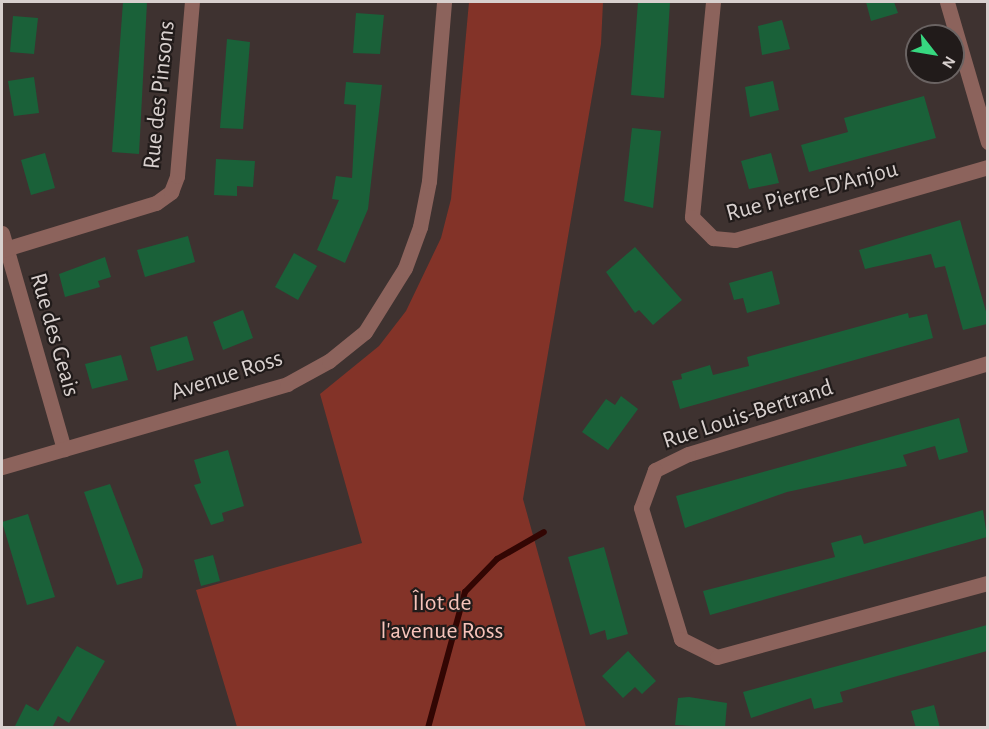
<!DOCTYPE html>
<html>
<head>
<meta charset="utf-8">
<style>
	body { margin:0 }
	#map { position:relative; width:989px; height:729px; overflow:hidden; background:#3e3230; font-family:"Alegreya Sans",sans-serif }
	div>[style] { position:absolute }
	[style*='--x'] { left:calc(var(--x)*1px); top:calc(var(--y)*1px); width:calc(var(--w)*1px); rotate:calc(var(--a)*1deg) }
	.green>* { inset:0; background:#833328 }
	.stream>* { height:6px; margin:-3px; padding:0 3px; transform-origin:3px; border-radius:3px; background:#320603 }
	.building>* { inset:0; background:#1a6139 }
	.minor>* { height:15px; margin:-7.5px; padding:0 7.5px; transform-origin:7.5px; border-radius:7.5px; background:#8c635c }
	span { translate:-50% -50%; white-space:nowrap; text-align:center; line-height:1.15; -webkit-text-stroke:4.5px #211b1a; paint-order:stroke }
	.street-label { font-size:24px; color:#d8d0ce }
	.park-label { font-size:24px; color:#f7c4bb }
	.frame { position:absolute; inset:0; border:3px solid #d8d0ce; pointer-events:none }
	.north { position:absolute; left:905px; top:24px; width:60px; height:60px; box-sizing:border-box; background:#211b1a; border:2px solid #6a6362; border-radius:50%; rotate:121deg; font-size:16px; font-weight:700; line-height:24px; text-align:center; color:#d8d0ce }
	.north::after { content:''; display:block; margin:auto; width:21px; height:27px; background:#37d880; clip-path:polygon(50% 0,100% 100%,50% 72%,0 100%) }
</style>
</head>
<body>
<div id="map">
	<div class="green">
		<div style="clip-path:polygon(469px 2px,603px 2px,601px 44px,523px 499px,586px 727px,237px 727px,196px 590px,362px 543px,320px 394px,379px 346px,406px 311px,441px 238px,451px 199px)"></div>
	</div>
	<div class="stream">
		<div style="--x:428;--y:728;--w:141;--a:-74.8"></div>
		<div style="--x:465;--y:592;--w:46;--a:-45.9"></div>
		<div style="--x:497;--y:559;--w:54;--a:-29.9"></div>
	</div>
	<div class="building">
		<div style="clip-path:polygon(123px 2px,147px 2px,139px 154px,112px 152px)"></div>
		<div style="clip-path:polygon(638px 2px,670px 2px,664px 98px,631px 95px)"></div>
		<div style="clip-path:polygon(866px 2px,894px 2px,898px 13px,871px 21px)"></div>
		<div style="clip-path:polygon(356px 13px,384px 15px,380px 54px,353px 53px)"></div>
		<div style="clip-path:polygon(13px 16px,38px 18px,34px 54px,10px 52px)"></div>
		<div style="clip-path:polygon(782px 20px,790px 49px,762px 55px,758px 26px)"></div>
		<div style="clip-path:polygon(227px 39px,250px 42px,243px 129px,220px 128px)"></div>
		<div style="clip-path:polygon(34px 77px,39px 113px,14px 116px,8px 81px)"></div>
		<div style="clip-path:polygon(773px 81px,779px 110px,750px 117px,745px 87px)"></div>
		<div style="clip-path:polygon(346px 82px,382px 85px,368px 209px,345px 263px,317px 250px,339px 200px,332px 199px,336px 176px,352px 178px,356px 105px,344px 104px)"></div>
		<div style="clip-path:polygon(924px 96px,936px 138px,809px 172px,801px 145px,848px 132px,844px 118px)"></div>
		<div style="clip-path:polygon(632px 128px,661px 131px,653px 208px,624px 201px)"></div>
		<div style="clip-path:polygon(45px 153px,55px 188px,31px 195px,21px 160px)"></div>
		<div style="clip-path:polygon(771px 153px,779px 183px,749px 189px,741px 161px)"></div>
		<div style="clip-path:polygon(216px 159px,255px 161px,253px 187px,237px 186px,237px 196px,214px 195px)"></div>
		<div style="clip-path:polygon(960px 220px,987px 315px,987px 324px,963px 330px,945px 266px,935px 268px,931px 254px,865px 269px,859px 250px)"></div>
		<div style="clip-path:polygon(188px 236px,195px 262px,145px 277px,137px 250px)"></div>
		<div style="clip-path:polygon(635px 247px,682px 300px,653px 325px,639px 310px,635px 313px,606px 272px)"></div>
		<div style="clip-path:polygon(294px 253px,317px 266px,298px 300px,275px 287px)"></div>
		<div style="clip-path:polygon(105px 257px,111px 277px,98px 281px,100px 287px,65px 297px,59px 274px)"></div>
		<div style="clip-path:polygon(772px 271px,780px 304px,747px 313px,743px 298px,734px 300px,729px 283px)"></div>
		<div style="clip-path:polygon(243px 310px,253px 338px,223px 350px,213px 322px)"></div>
		<div style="clip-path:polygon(908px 313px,909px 318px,927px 314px,933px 338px,680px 409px,672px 381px,682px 379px,681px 374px,710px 365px,713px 375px,749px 366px,747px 357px)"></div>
		<div style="clip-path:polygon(187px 336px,194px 360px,157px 371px,150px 347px)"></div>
		<div style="clip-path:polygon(121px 355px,128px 380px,92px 389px,85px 364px)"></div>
		<div style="clip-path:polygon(621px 396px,638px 409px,608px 450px,582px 432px,606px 399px,615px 405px)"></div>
		<div style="clip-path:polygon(959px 418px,968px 452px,939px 460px,935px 446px,903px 455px,907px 466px,787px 492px,685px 528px,676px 496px)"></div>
		<div style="clip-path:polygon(228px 450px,244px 506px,222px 513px,224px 521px,211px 525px,194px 485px,201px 483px,194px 460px)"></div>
		<div style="clip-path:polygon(110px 484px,143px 570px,142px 578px,117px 585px,84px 492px)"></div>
		<div style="clip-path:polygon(983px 510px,987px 537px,710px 615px,703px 591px,835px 557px,831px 543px,861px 535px,864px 544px)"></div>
		<div style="clip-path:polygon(28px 514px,55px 597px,27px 605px,2px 522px)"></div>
		<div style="clip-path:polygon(604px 547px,628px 634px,607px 640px,605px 630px,590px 635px,568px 557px)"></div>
		<div style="clip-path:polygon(213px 555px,220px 581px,201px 586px,194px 560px)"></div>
		<div style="clip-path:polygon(987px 625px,987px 651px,840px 692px,843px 702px,814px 709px,811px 698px,751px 718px,743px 692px)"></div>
		<div style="clip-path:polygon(77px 646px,105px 661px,69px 723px,58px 716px,52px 728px,14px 728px,26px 704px,38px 711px)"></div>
		<div style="clip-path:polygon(628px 651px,656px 681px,642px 694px,635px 687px,623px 698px,602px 676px)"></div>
		<div style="clip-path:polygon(689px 697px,727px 703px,725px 728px,675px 725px,678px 698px)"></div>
		<div style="clip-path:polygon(934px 705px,940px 728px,916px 728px,911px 711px)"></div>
	</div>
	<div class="minor">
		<div style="--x:713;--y:2;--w:216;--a:95.6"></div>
		<div style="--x:692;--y:217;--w:30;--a:45"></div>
		<div style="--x:713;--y:238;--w:22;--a:5"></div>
		<div style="--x:735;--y:240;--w:263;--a:-16.1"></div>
		<div style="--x:947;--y:2;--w:146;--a:73.7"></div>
		<div style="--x:2;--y:233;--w:225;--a:74"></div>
		<div style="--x:2;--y:250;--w:161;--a:-17"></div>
		<div style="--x:156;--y:203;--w:19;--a:-36"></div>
		<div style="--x:171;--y:192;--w:17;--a:-69"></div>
		<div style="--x:177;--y:176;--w:175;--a:-85.1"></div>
		<div style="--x:988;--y:363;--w:313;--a:163.1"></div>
		<div style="--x:688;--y:454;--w:37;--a:154"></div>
		<div style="--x:655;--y:470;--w:40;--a:110.2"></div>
		<div style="--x:641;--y:508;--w:137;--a:73"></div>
		<div style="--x:681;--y:639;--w:40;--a:26.6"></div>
		<div style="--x:717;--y:657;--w:281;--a:-15.3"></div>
		<div style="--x:2;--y:467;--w:297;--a:-16.2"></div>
		<div style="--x:287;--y:384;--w:48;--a:-28.7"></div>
		<div style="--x:329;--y:361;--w:46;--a:-38.9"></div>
		<div style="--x:365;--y:332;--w:75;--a:-58"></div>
		<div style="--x:405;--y:268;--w:44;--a:-69.9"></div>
		<div style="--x:420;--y:227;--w:47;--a:-78.9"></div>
		<div style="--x:429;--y:181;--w:180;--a:-85.2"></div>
	</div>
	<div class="street-label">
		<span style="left:160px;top:95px;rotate:-84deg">Rue des Pinsons</span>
		<span style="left:812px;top:192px;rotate:-15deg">Rue Pierre-D'Anjou</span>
		<span style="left:54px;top:335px;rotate:74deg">Rue des Geais</span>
		<span style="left:227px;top:376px;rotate:-18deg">Avenue Ross</span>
		<span style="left:748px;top:415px;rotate:-18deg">Rue Louis-Bertrand</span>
	</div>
	<div class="park-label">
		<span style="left:442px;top:618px">Îlot de<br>l'avenue Ross</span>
	</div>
	<div class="frame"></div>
	<div class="north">N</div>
</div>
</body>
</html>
